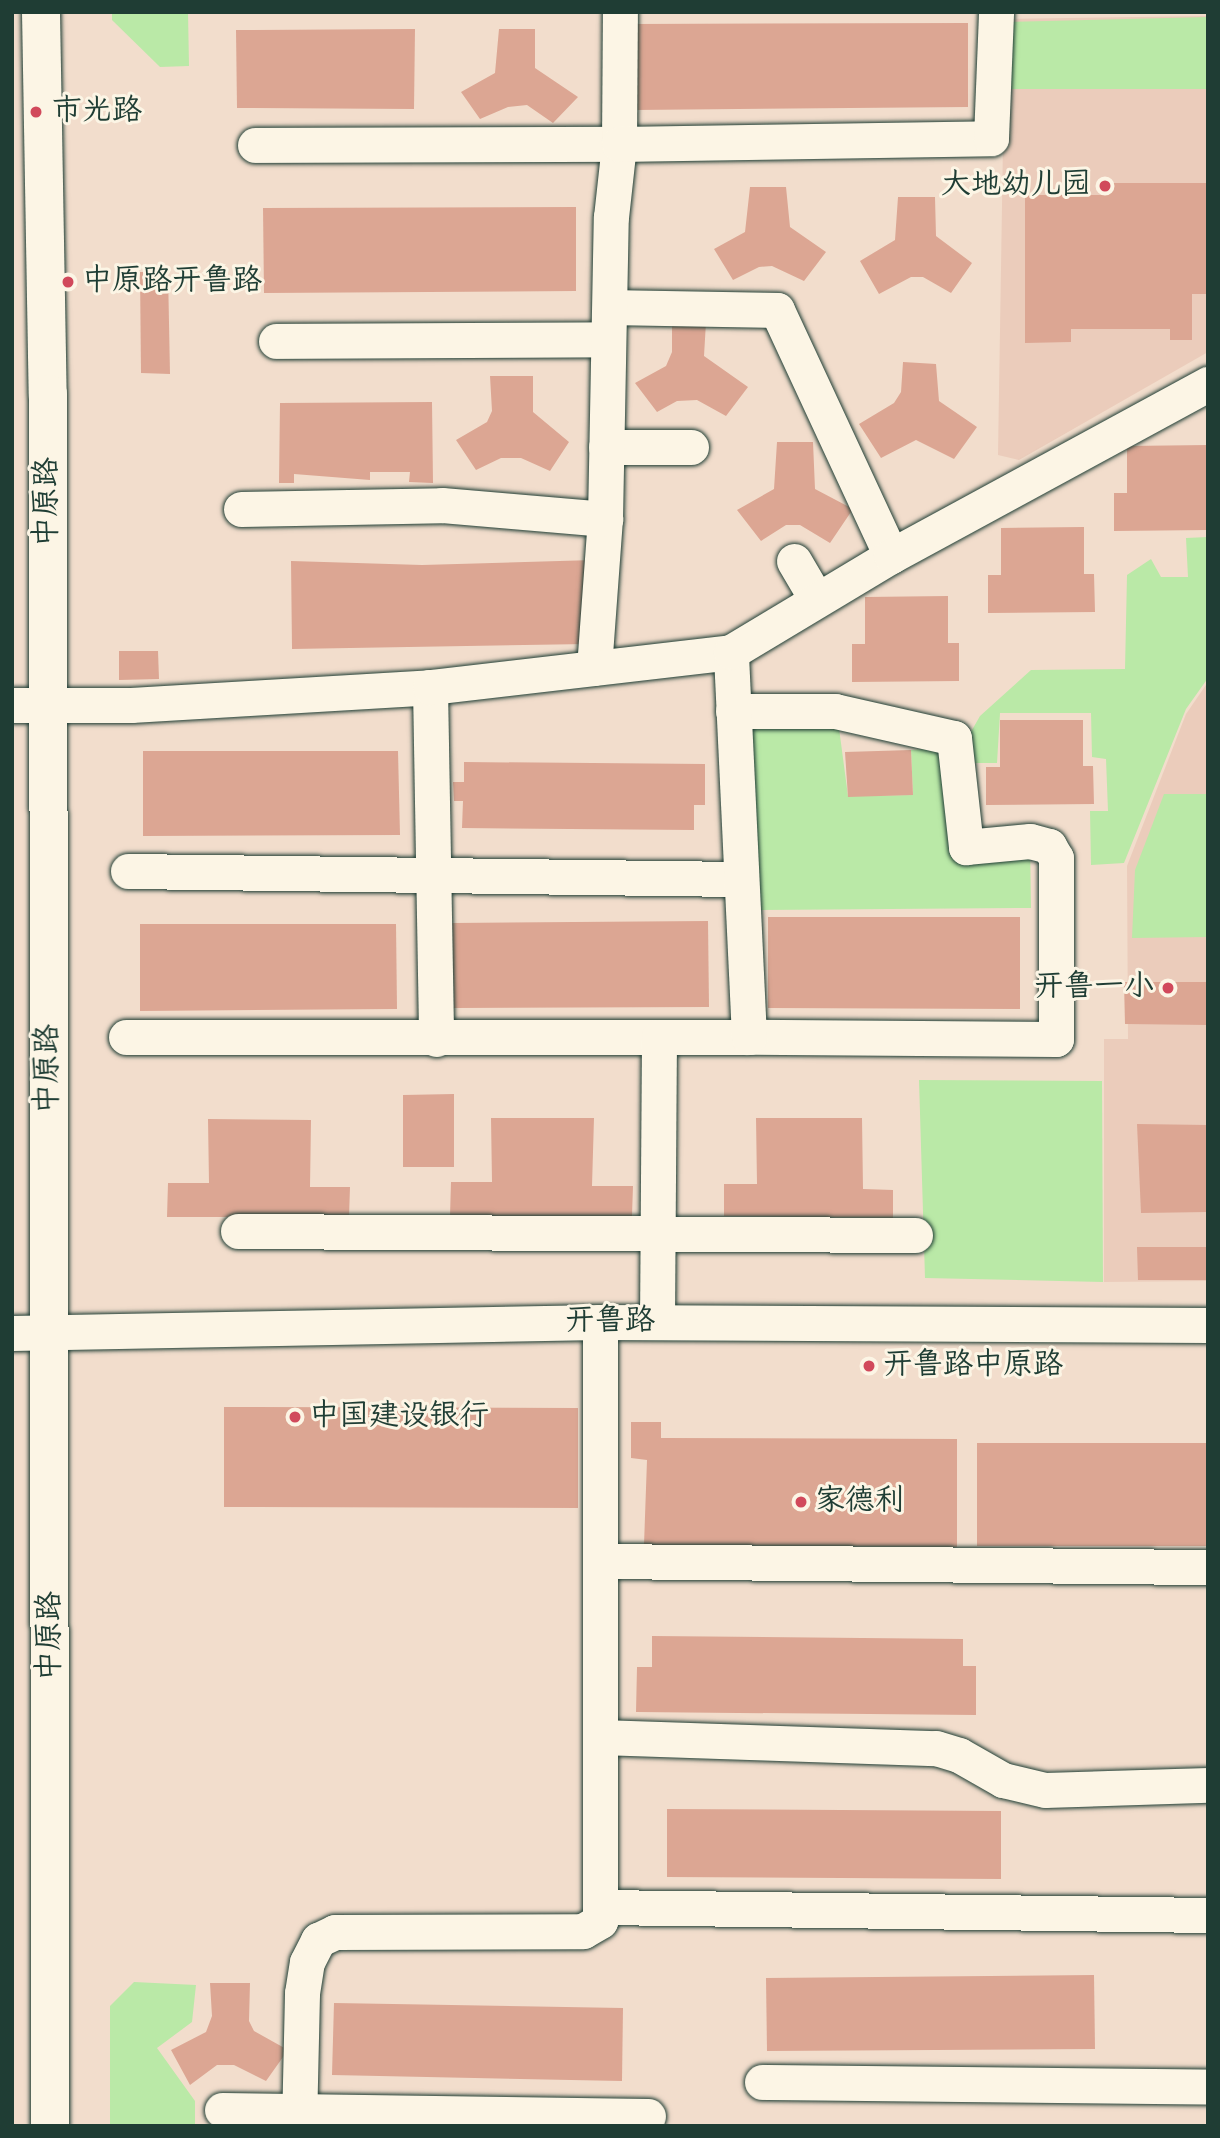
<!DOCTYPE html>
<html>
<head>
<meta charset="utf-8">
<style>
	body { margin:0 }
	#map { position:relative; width:1220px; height:2138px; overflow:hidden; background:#f2ddcc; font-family:"Indie Flower","LXGW WenKai TC",sans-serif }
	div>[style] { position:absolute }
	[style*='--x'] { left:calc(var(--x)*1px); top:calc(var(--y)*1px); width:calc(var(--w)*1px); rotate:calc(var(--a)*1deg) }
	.built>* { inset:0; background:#ebccbb }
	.green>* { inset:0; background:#bae9a7 }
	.building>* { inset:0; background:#dca693 }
	.roads { filter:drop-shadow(0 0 2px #1f3d34) drop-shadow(0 0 2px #1f3d34) }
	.minor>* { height:35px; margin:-17.5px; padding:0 17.5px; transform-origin:17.5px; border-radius:17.5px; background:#fcf5e5 }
	.major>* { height:38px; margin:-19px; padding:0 19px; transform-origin:19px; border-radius:19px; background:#fcf5e5 }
	.dots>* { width:19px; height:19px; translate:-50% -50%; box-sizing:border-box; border:4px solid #fcf5e5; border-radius:50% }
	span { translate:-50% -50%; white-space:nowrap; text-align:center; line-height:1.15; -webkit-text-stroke:6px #fcf5e5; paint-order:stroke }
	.poi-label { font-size:30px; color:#1f3d34 }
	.left { translate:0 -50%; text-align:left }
	.right { translate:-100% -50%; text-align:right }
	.street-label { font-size:30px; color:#1f3d34 }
	.frame { position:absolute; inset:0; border:14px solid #1f3d34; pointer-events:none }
</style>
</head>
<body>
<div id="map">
	<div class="built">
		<div style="clip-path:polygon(1208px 16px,1208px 352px,1019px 460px,998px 455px,1005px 19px)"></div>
		<div style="clip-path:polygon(1208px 682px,1208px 1281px,1104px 1282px,1104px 1039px,1128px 1039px,1127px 866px,1186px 714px)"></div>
	</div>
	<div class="green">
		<div style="clip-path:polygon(112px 12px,188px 12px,189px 66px,160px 67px,112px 20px)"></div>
		<div style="clip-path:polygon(1208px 17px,1208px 89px,1008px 89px,1007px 22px)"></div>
		<div style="clip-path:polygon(1208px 537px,1208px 678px,1186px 709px,1124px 863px,1091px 865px,1090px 811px,1108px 811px,1106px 759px,1092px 757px,1091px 713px,1000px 713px,997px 763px,964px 763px,964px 744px,980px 716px,1031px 670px,1125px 669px,1127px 575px,1151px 559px,1161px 577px,1188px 577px,1186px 538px)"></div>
		<div style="clip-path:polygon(749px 721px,839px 728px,848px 796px,913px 795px,911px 750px,955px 747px,966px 846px,1030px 841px,1031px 908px,755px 910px)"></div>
		<div style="clip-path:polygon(1164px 794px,1208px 794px,1208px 937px,1132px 938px,1135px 870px)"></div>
		<div style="clip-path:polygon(919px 1080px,1102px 1081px,1103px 1282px,925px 1278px)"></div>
		<div style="clip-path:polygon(134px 1982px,196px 1985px,192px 2022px,157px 2048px,195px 2101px,195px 2126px,110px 2126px,110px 2006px)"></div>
	</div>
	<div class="building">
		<div style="clip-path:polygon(968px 23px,968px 107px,635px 110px,633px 24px)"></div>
		<div style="clip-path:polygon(415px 29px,414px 109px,237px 108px,236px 30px)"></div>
		<div style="clip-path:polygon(499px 29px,535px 29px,535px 68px,578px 97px,553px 123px,527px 105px,508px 107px,480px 119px,461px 92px,495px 73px)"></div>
		<div style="clip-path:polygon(1106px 183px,1208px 183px,1208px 294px,1192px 294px,1192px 340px,1170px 340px,1170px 329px,1071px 329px,1071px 342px,1025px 343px,1025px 195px,1108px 195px)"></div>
		<div style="clip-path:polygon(750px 187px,786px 187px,790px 227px,826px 252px,804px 281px,772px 266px,759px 267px,733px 280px,714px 249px,745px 232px)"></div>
		<div style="clip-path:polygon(898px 197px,935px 197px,936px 236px,972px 263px,951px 293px,923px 277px,911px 277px,879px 294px,860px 261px,895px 240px)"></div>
		<div style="clip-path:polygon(576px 207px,576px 291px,264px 293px,263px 208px)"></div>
		<div style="clip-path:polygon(140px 272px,168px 272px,170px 374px,141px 373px)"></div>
		<div style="clip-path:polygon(672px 321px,706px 322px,704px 356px,748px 387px,726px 416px,697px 400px,677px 401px,657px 412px,635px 383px,666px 366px,672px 352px)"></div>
		<div style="clip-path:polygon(903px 362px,936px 364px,939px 401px,977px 427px,954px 459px,916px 440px,881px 458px,859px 424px,894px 403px,901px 392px)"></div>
		<div style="clip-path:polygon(490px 376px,533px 376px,533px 412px,569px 442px,550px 471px,521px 458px,501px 458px,476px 470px,456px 440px,487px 422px,492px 411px)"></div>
		<div style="clip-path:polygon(432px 402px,433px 483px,409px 482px,410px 472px,370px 472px,370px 480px,294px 474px,294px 483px,279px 483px,280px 403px)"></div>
		<div style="clip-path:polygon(777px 442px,813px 442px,815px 489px,853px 509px,830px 543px,800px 525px,786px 525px,761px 541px,737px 510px,774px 489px)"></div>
		<div style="clip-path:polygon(1208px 445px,1208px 530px,1114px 531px,1114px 493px,1127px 493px,1127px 446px)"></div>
		<div style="clip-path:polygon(1084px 527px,1084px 574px,1094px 574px,1095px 612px,988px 613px,988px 575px,1001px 575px,1001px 528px)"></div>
		<div style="clip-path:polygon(594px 560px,587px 644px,292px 649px,291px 561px,422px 565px)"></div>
		<div style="clip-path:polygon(948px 596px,948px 643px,959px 643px,959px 681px,852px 682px,852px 644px,865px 644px,865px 597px)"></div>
		<div style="clip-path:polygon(119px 651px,158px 651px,159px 679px,119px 680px)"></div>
		<div style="clip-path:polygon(1000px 720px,1083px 720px,1083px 766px,1093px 766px,1094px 804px,986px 805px,986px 767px,1000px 767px)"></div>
		<div style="clip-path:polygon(911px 750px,913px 795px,848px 797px,845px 752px)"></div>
		<div style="clip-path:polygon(143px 751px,398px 751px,400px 835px,143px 836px)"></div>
		<div style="clip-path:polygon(464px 762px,705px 764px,705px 805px,694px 805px,694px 830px,462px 828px,463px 801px,454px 801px,453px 782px,464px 782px)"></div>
		<div style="clip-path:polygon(768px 917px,1020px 917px,1020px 1009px,768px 1008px)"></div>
		<div style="clip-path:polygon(708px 921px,709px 1007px,454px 1008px,452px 923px)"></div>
		<div style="clip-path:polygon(140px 924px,396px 924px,397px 1009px,140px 1011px)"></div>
		<div style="clip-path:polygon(1124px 982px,1208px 982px,1208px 1025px,1125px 1024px)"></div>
		<div style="clip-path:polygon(454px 1094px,454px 1167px,403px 1167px,403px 1095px)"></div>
		<div style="clip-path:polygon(491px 1118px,594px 1118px,592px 1186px,633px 1186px,632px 1216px,450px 1216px,451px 1182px,492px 1182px)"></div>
		<div style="clip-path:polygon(756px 1118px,862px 1118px,863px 1189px,893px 1190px,893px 1218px,724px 1216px,724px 1184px,757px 1184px)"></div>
		<div style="clip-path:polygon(208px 1119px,311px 1120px,310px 1187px,350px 1187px,349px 1217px,167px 1217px,168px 1183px,209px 1183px)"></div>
		<div style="clip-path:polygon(1137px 1124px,1208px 1125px,1208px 1212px,1141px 1213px)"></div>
		<div style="clip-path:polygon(1137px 1247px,1208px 1247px,1208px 1280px,1138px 1280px)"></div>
		<div style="clip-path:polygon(224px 1407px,578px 1408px,578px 1508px,224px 1507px)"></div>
		<div style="clip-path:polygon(631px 1422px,661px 1422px,661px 1438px,957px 1439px,957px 1547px,644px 1545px,647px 1460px,631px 1458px)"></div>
		<div style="clip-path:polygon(977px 1443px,1208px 1443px,1208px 1546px,977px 1546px)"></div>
		<div style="clip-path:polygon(652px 1636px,963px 1639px,963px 1666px,976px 1666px,976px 1715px,636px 1712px,637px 1667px,652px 1667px)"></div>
		<div style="clip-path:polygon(667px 1809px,1001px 1811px,1001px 1879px,667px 1877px)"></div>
		<div style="clip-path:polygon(1094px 1975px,1095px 2049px,767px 2051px,766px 1978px)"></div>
		<div style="clip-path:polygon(210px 1983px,250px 1983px,249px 2021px,254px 2031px,288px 2050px,266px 2081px,234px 2065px,217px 2065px,190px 2085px,171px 2050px,206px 2032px,212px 2016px)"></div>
		<div style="clip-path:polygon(334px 2003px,623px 2008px,622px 2081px,332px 2075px)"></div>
	</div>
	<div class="roads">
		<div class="minor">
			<div style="--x:255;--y:145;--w:364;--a:-0.2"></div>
			<div style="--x:619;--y:144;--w:132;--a:-89.6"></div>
			<div style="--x:610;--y:307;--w:167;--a:1"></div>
			<div style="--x:777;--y:310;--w:271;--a:65.1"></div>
			<div style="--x:276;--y:341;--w:332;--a:-0.3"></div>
			<div style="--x:606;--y:447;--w:85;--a:0"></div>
			<div style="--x:241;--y:509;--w:201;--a:-1.1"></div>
			<div style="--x:442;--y:505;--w:164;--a:4.9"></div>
			<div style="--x:794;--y:561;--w:45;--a:59.5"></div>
			<div style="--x:594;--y:668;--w:149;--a:-85.8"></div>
			<div style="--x:605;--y:519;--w:302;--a:-88.9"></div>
			<div style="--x:611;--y:217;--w:73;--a:-83.7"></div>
			<div style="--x:619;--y:144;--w:372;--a:-0.9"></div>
			<div style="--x:991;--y:138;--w:126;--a:-87.7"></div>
			<div style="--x:430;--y:687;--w:352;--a:89"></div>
			<div style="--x:12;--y:705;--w:119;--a:0"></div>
			<div style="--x:131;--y:705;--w:300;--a:-3.4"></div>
			<div style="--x:430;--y:687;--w:303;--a:-6.6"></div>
			<div style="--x:733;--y:711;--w:102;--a:0"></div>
			<div style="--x:835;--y:711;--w:122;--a:12.8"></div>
			<div style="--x:954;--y:738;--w:110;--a:83.7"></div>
			<div style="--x:966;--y:847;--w:64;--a:-5.4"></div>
			<div style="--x:1030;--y:841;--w:20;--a:15"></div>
			<div style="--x:1049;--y:846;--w:14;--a:60"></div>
			<div style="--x:1056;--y:858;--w:181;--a:90"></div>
			<div style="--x:1056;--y:1039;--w:307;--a:-179.6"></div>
			<div style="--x:128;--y:871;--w:611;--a:0.75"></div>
			<div style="--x:126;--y:1037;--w:533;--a:0"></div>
			<div style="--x:238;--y:1231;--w:677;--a:0.34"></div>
			<div style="--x:657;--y:1322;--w:285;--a:-89.6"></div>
			<div style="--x:659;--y:1037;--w:90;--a:0"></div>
			<div style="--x:749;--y:1037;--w:385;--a:-92.7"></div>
			<div style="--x:731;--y:652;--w:187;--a:-31"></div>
			<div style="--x:891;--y:556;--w:361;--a:-28.5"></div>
			<div style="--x:12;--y:1333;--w:588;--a:-1.07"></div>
			<div style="--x:600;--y:1322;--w:608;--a:0.28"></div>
			<div style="--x:600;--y:1561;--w:608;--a:0.57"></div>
			<div style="--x:600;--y:1737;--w:336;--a:1.9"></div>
			<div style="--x:936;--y:1748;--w:24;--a:17"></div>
			<div style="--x:959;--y:1755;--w:51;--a:29.6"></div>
			<div style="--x:1003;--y:1780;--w:43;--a:13.4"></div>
			<div style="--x:1045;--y:1790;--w:163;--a:-1.8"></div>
			<div style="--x:600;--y:1907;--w:608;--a:0.75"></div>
			<div style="--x:762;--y:2082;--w:446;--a:0.6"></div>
			<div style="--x:222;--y:2110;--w:426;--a:0.8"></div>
			<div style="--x:299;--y:2126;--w:133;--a:-88.7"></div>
			<div style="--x:302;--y:1993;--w:31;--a:-81"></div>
			<div style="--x:307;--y:1962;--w:25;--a:-63"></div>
			<div style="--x:318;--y:1940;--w:19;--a:-25"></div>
			<div style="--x:335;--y:1932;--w:248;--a:-0.2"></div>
			<div style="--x:583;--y:1931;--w:20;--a:-30"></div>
			<div style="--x:600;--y:1921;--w:599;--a:-90"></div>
		</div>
		<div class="major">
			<div style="--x:41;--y:12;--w:382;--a:89"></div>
			<div style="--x:48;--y:394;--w:1732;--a:89.93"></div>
		</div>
	</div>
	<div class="dots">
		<div style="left:36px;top:112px;background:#d1495b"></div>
		<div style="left:1105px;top:186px;background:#d1495b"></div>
		<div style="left:68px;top:282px;background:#d1495b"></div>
		<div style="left:1168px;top:988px;background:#d1495b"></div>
		<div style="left:869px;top:1366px;background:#d1495b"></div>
		<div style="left:295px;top:1417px;background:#d1495b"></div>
		<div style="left:801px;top:1502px;background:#d1495b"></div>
	</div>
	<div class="poi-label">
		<span class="left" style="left:52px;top:112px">市光路</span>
		<span class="right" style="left:1091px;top:186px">大地幼儿园</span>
		<span class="left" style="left:82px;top:282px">中原路开鲁路</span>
		<span class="right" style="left:1154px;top:988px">开鲁一小</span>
		<span class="left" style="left:883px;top:1366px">开鲁路中原路</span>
		<span class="left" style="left:309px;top:1417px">中国建设银行</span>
		<span class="left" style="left:815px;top:1502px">家德利</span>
	</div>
	<div class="street-label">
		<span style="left:48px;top:502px;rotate:-90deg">中原路</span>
		<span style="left:49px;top:1069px;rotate:-90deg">中原路</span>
		<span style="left:610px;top:1322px">开鲁路</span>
		<span style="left:51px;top:1636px;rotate:-90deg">中原路</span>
	</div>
	<div class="frame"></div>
</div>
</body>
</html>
